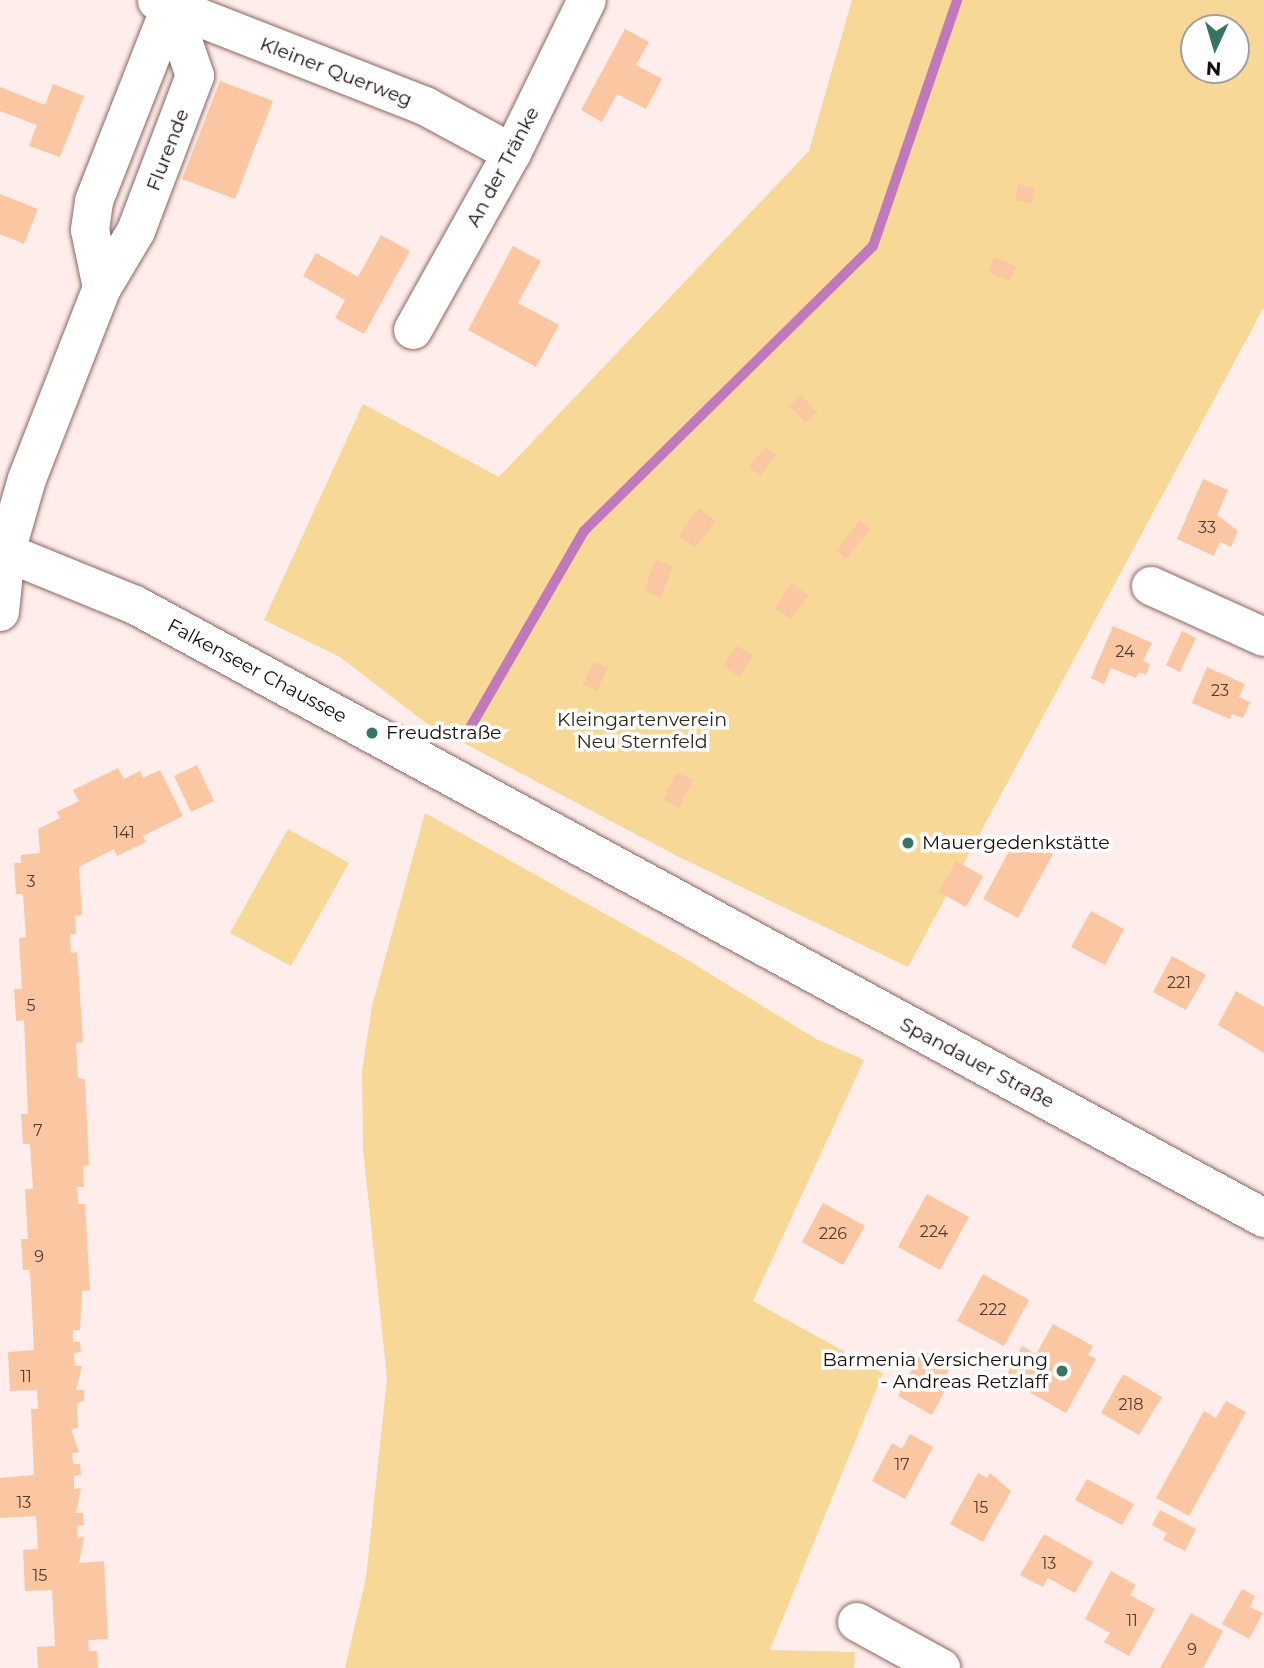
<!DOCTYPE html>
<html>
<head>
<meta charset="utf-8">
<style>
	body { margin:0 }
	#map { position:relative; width:1264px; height:1668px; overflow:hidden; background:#feedea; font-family:Montserrat,sans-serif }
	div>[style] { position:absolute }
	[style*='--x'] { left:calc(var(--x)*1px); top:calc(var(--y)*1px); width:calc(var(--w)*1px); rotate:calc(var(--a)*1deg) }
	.green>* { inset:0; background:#f8d897 }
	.stream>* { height:10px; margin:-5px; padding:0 5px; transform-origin:5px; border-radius:5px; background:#c178bd }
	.building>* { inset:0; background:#fbc6a2 }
	.roads { filter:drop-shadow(0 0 2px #8b6762) drop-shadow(0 0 2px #8b6762) }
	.minor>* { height:38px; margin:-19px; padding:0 19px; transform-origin:19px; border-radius:19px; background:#fff }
	.major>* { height:38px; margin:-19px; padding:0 19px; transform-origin:19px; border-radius:19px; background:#fff }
	.dots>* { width:19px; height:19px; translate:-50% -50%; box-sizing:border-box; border:4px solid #fff; border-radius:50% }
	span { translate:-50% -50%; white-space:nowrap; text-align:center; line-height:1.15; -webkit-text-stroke:7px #fff; paint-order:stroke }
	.number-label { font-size:16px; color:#523a30 }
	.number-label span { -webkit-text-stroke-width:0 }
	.street-label { font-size:19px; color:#190c0a }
	.park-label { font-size:19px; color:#312917 }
	.poi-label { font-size:19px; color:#190c0a }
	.left { translate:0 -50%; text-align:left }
	.right { translate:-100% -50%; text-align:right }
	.north { position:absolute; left:1180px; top:14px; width:70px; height:70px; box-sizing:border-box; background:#fff; border:2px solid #a39e9d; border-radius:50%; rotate:184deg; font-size:19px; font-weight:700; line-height:28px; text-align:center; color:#190c0a }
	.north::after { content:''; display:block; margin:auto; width:24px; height:32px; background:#357562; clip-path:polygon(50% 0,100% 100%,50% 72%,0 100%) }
</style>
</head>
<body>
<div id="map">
	<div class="green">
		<div style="clip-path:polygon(evenodd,852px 0,1264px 0,1264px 307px,908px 967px,677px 856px,426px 723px,340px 657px,264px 620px,363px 404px,499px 477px,809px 151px,852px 0,1194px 28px,1236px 28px,1236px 70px,1194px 70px,1194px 28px)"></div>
		<div style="clip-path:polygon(425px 813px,684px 958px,816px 1039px,864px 1060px,753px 1301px,883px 1373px,770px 1650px,855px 1652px,854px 1668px,345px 1668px,366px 1578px,387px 1378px,363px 1148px,362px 1071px,372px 1006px)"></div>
		<div style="clip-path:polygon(288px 829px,349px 863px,291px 966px,230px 933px)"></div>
	</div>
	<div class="stream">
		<div style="--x:471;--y:726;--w:225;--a:-59.9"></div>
		<div style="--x:584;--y:531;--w:406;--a:-44.6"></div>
		<div style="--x:873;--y:246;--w:260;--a:-71.1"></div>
	</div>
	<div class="building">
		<div style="clip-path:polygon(625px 29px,649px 42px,636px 65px,662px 79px,646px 109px,617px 94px,602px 122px,581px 110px)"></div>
		<div style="clip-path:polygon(220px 81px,273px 101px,235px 199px,182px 179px)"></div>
		<div style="clip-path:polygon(53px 84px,84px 96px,60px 157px,29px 146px,37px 125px,0 111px,0 87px,45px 105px)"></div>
		<div style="clip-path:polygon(1018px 184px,1035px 188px,1031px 204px,1015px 200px)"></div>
		<div style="clip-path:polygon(0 194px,38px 209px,24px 244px,0 234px)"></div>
		<div style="clip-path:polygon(381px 235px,410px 251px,364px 334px,335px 318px,345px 300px,303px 276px,316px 253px,358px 277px)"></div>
		<div style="clip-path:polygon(513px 246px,541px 261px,518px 303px,559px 325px,536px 367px,468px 330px)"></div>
		<div style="clip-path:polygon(994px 257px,1016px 266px,1010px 281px,988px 272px)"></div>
		<div style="clip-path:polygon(801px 395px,817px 412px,806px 423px,789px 406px)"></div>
		<div style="clip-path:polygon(765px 447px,776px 455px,760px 476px,749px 467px)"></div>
		<div style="clip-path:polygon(1203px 479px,1228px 490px,1217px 515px,1238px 531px,1231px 547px,1220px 542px,1214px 556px,1177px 539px)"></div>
		<div style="clip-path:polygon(699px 508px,716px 521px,695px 548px,678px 535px)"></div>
		<div style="clip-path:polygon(860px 520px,871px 529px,846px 559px,836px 551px)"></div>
		<div style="clip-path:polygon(656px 559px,673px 567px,660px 598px,644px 591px)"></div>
		<div style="clip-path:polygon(792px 583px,809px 596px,790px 619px,774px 607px)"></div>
		<div style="clip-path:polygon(1113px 626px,1152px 643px,1143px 661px,1150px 664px,1146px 675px,1139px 672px,1136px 678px,1111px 668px,1104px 684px,1091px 678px)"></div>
		<div style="clip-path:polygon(1182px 631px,1196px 638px,1180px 672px,1166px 665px)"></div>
		<div style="clip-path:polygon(737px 646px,753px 656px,739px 677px,723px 666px)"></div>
		<div style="clip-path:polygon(594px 662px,608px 668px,597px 691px,583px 685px)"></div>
		<div style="clip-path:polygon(1207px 667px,1245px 684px,1239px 697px,1250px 702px,1243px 718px,1232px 714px,1230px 719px,1192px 703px)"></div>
		<div style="clip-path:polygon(197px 765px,214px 801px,191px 812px,174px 776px)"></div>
		<div style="clip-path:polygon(118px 768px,124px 779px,140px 771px,143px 778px,160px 770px,183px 816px,143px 836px,146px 842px,117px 856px,114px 849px,79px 867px,82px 915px,75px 916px,76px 934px,70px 934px,71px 953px,77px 952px,83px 1042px,76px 1043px,78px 1078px,85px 1079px,89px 1165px,83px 1166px,84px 1187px,77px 1187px,78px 1204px,85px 1204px,90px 1290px,82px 1291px,80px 1330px,73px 1330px,73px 1342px,80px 1342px,81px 1352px,74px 1353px,75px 1366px,82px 1366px,76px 1390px,84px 1390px,84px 1401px,77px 1403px,78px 1428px,71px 1429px,79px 1452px,72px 1453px,73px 1464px,80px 1464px,81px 1475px,74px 1476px,74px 1489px,81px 1488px,76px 1513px,83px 1513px,84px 1525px,77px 1526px,78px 1538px,84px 1537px,79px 1563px,104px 1561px,108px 1639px,88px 1640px,89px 1651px,97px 1651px,98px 1668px,38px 1668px,37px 1647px,55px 1646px,52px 1590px,25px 1591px,23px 1550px,38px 1549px,36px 1516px,0 1518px,0 1478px,34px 1475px,31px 1409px,38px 1409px,37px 1390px,10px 1391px,8px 1352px,34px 1350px,30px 1270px,23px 1270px,21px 1239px,28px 1239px,25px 1189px,33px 1189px,30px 1144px,23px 1144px,21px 1114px,28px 1114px,24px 1020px,16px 1021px,14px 989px,22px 989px,19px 938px,26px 937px,23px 894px,16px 894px,14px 863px,21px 863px,21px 855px,40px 853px,38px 829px,60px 818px,57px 812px,79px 801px,73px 790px)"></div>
		<div style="clip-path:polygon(676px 772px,693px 780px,679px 808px,663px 800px)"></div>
		<div style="clip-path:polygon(1018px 835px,1053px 854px,1018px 918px,983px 899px)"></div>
		<div style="clip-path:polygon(956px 861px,983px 876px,966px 907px,939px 892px)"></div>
		<div style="clip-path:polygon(1091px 911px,1124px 929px,1105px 965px,1071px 947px)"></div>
		<div style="clip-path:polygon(1172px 956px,1206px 975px,1186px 1010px,1153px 992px)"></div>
		<div style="clip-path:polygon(1236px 991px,1264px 1007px,1264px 1053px,1218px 1025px)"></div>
		<div style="clip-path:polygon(927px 1194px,969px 1217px,940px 1270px,898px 1247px)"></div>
		<div style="clip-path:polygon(823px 1203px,865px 1226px,843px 1265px,802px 1242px)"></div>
		<div style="clip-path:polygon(983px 1274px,1029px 1300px,1004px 1346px,957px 1321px)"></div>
		<div style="clip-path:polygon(1053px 1324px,1093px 1346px,1088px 1355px,1096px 1359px,1066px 1413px,1005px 1378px,1022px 1346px,1036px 1354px)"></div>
		<div style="clip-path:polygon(922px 1350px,951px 1366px,940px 1387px,945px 1390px,932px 1415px,898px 1396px)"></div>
		<div style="clip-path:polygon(1123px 1374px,1162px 1397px,1139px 1435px,1101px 1413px)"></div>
		<div style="clip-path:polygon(1226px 1401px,1246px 1412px,1189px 1516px,1156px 1498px,1204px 1411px,1216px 1418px)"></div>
		<div style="clip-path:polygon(910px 1434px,933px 1447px,905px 1499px,872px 1481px,892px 1443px,902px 1449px)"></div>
		<div style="clip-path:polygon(978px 1473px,987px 1478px,990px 1473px,1011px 1491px,983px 1542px,950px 1524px)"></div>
		<div style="clip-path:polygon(1087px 1479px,1134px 1504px,1122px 1525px,1075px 1500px)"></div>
		<div style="clip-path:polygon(1160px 1510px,1196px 1529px,1185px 1551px,1163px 1540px,1167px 1533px,1152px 1525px)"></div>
		<div style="clip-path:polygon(1044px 1534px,1093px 1562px,1075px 1593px,1048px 1578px,1043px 1587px,1020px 1575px)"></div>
		<div style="clip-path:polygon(1111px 1571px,1136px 1585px,1130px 1595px,1155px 1609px,1129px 1656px,1104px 1642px,1110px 1633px,1085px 1619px)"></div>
		<div style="clip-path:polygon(1242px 1589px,1255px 1596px,1250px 1607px,1263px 1613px,1249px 1639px,1222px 1624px)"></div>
		<div style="clip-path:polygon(1191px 1613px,1223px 1631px,1203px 1668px,1160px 1668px)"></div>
	</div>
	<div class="roads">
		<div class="minor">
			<div style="--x:157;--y:1;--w:288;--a:21.4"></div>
			<div style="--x:425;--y:106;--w:99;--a:28.4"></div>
			<div style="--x:102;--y:288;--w:59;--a:-101.7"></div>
			<div style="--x:90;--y:230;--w:29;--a:-82"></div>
			<div style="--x:94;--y:201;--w:216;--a:-68.5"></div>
			<div style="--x:413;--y:330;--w:203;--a:-60.8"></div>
			<div style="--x:512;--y:153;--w:170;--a:-63.9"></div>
			<div style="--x:1151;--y:586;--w:124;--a:24.3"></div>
			<div style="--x:0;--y:612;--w:60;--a:-84.3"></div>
			<div style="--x:6;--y:552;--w:76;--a:-74"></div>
			<div style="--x:27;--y:479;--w:205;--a:-68.6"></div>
			<div style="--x:102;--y:288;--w:66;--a:-59.2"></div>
			<div style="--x:136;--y:231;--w:166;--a:-69.2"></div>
			<div style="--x:195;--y:76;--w:74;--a:-108.9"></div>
			<div style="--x:857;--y:1622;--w:96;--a:28.7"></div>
		</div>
		<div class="major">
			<div style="--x:0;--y:550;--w:146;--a:22.2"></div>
			<div style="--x:135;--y:605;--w:1285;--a:28.5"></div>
		</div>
	</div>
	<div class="dots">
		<div style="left:372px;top:733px;background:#357562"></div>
		<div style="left:908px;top:843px;background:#357562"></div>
		<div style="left:1062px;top:1371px;background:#357562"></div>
	</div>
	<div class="number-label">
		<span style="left:1207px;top:528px">33</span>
		<span style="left:1125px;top:652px">24</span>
		<span style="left:1220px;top:691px">23</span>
		<span style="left:124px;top:833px">141</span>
		<span style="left:31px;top:882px">3</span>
		<span style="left:1179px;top:983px">221</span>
		<span style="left:31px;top:1006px">5</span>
		<span style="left:38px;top:1131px">7</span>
		<span style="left:934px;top:1232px">224</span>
		<span style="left:833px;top:1234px">226</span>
		<span style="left:39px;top:1257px">9</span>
		<span style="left:993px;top:1310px">222</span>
		<span style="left:26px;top:1377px">11</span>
		<span style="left:1131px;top:1405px">218</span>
		<span style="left:902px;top:1465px">17</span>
		<span style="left:24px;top:1503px">13</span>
		<span style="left:981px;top:1508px">15</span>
		<span style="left:1049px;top:1564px">13</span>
		<span style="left:40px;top:1576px">15</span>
		<span style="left:1132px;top:1621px">11</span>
		<span style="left:1192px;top:1650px">9</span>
	</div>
	<div class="street-label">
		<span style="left:336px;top:72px;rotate:21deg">Kleiner Querweg</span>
		<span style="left:168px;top:150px;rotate:-69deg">Flurende</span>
		<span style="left:503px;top:167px;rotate:-62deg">An der Tränke</span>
		<span style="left:257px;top:671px;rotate:28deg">Falkenseer Chaussee</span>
		<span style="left:977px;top:1063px;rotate:28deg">Spandauer Straße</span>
	</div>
	<div class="park-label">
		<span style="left:642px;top:731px">Kleingartenverein<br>Neu Sternfeld</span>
	</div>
	<div class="poi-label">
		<span class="left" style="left:386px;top:733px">Freudstraße</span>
		<span class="left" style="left:922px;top:843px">Mauergedenkstätte</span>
		<span class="right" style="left:1048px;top:1371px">Barmenia Versicherung<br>- Andreas Retzlaff</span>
	</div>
	<div class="north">N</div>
</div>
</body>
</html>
